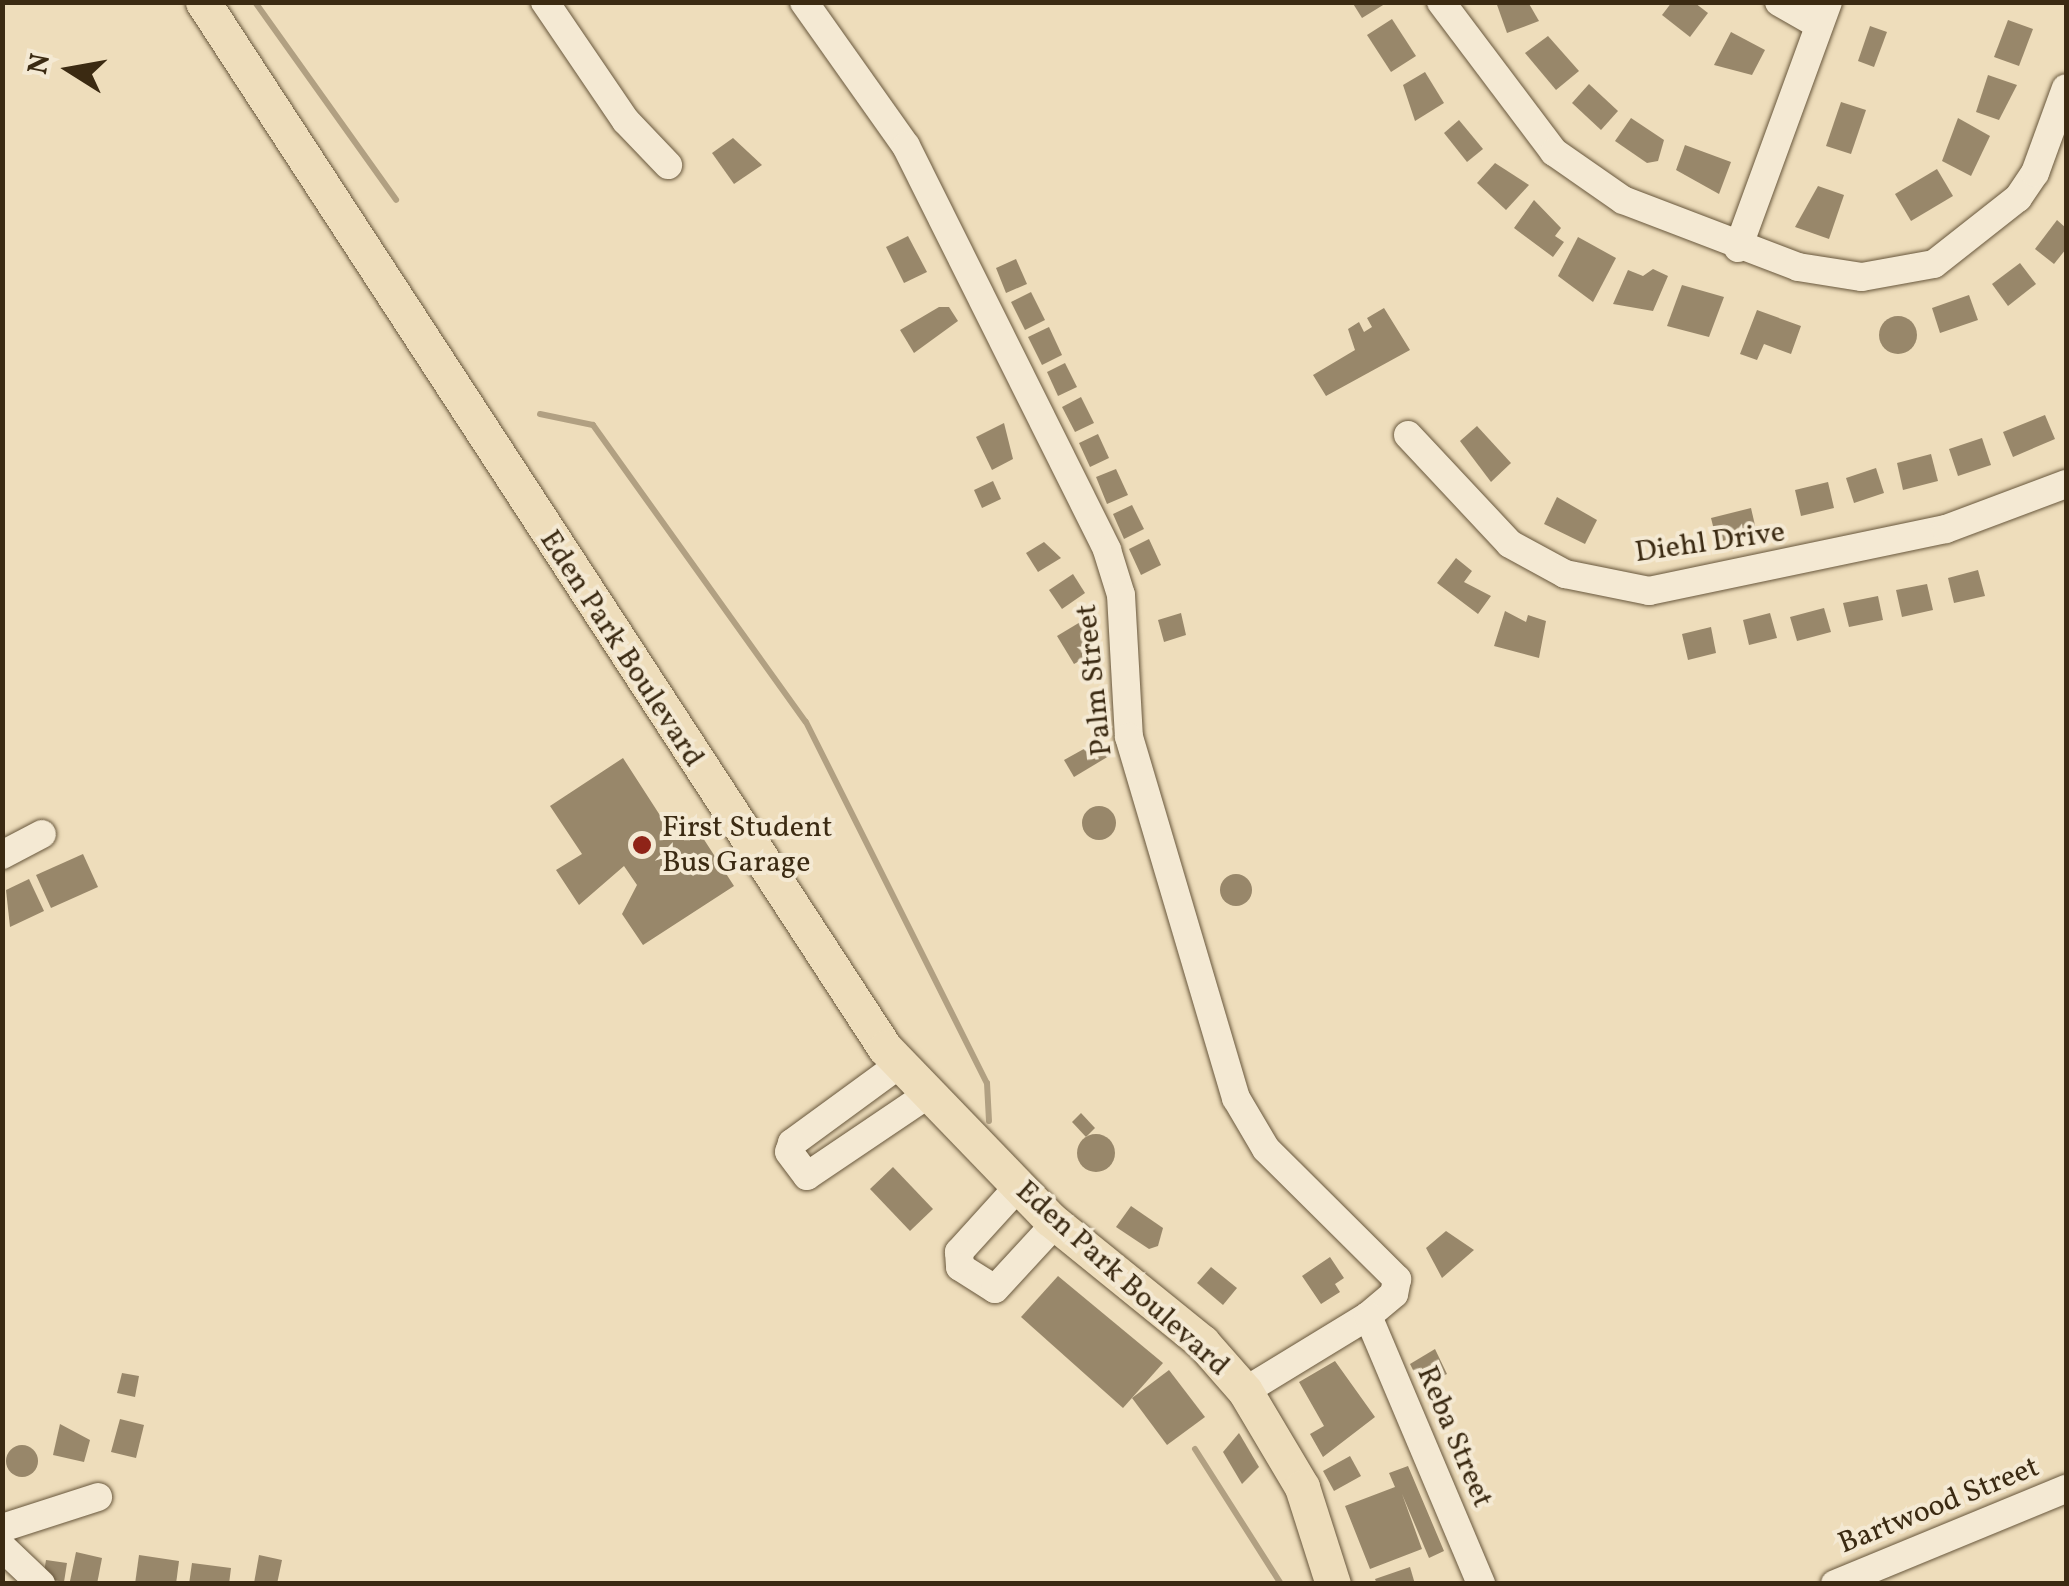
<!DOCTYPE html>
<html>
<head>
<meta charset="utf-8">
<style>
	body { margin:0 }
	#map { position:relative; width:2069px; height:1586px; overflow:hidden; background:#edb; font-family:Vollkorn,serif }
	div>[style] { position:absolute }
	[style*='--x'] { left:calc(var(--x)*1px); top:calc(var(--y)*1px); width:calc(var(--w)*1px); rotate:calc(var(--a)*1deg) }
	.stream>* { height:6px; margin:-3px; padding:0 3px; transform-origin:3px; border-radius:3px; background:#b1a082 }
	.building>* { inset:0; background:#98876a }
	.round { border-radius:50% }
	.roads { filter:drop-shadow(0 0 2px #68573c) drop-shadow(0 0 2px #68573c) }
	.minor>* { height:28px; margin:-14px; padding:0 14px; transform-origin:14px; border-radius:14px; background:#f4e9d3 }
	.major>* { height:35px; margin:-17.5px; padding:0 17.5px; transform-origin:17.5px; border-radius:17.5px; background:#edb }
	.dots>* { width:28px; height:28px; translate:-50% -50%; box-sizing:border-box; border:5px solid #f4e9d3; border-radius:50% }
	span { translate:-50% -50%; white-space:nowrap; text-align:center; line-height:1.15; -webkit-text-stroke:8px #f4e9d3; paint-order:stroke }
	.street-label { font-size:30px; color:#3b2a12 }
	.poi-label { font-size:30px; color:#3b2a12 }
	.left { translate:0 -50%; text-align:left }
	.frame { position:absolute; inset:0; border:5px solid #3b2a12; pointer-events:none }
	.north { position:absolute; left:20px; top:20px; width:100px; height:100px; -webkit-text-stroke:8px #f4e9d3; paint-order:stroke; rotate:281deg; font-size:28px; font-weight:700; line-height:40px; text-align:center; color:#3b2a12 }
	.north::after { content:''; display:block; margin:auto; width:35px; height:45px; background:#3b2a12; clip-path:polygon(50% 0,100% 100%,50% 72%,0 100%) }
</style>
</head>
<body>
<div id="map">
	<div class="stream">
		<div style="--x:255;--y:2;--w:243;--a:54.5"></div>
		<div style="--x:540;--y:414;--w:54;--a:11.7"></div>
		<div style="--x:593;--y:425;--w:365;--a:54.4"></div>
		<div style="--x:806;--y:722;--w:404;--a:63.4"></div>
		<div style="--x:987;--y:1083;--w:38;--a:87"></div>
		<div style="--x:1195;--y:1449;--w:160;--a:57.5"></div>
	</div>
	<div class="building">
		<div style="clip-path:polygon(1352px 2px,1388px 2px,1362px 18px)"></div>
		<div style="clip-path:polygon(1496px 2px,1528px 2px,1539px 21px,1507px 33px)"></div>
		<div style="clip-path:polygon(1672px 2px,1695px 3px,1708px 13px,1690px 37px,1662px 15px)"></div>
		<div style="clip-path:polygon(1392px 19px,1416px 56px,1391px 72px,1367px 35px)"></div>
		<div style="clip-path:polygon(2008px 20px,2033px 29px,2019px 66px,1994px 57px)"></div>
		<div style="clip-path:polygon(1870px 26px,1887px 32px,1874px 67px,1858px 61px)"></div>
		<div style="clip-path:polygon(1731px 32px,1765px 50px,1752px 75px,1714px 65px)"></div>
		<div style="clip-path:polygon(1548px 36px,1579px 71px,1556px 90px,1525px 53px)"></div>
		<div style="clip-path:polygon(1425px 72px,1444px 103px,1415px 121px,1403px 85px)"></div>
		<div style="clip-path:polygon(1988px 75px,2017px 85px,1999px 120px,1976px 112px)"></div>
		<div style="clip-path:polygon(1589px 84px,1618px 111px,1601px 130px,1572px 103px)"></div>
		<div style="clip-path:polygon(1841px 102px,1866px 110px,1851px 154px,1826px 146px)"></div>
		<div style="clip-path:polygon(1631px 118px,1664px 140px,1658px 161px,1647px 163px,1615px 141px)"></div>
		<div style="clip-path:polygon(1958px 118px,1990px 136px,1971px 176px,1942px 161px)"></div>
		<div style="clip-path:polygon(1459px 120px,1483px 149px,1467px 162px,1444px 133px)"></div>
		<div style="clip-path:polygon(733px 138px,762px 165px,734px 184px,712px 153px)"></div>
		<div style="clip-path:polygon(1685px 145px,1731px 162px,1719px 194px,1676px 170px)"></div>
		<div style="clip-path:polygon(1495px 163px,1529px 185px,1506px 210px,1477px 183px)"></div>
		<div style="clip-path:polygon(1937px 169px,1953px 196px,1911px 221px,1895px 194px)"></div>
		<div style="clip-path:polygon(1818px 186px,1844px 195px,1829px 239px,1795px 227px)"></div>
		<div style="clip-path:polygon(1534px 200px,1561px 228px,1555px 236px,1564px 242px,1553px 257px,1514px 228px)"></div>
		<div style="clip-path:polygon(2057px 220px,2066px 228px,2066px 249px,2054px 264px,2035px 249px)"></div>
		<div style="clip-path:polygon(908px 236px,927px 272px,904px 283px,886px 247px)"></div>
		<div style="clip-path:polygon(1578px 237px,1616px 258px,1593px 302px,1558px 276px)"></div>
		<div style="clip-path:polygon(1016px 259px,1027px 284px,1006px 293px,996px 268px)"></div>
		<div style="clip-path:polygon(2020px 263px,2036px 284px,2008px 306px,1992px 284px)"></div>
		<div style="clip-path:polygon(1653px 269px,1668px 276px,1653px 311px,1613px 304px,1628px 270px,1643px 276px)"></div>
		<div style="clip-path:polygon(1682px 285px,1724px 297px,1709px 337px,1667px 326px)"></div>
		<div style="clip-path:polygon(1031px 292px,1045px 320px,1025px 330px,1011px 302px)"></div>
		<div style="clip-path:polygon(1969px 295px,1978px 320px,1940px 333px,1932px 308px)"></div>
		<div style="clip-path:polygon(939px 307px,949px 307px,958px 321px,914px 353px,900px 330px)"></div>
		<div style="clip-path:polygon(1384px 308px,1410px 350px,1326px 396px,1313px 375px,1355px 350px,1348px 329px,1359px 322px,1364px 332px,1372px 327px,1367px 318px)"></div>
		<div style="clip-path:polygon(1757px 310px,1801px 326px,1791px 354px,1764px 344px,1757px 360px,1740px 354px)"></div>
		<div class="round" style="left:1879px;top:316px;width:38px;height:38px"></div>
		<div style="clip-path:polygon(1049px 327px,1062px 355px,1042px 365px,1028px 337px)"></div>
		<div style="clip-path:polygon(1065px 363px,1077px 387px,1058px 396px,1047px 372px)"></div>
		<div style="clip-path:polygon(1081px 397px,1094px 423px,1075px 432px,1062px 407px)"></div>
		<div style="clip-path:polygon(2045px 415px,2055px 439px,2013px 457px,2003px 432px)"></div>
		<div style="clip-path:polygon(1004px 423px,1013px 459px,992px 470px,976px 437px)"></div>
		<div style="clip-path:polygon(1477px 426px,1511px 463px,1491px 482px,1460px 441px)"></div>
		<div style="clip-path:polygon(1098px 434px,1109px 458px,1090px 467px,1079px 443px)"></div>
		<div style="clip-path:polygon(1982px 438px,1991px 465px,1958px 476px,1949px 449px)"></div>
		<div style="clip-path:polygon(1931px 454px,1938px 481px,1903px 490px,1897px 463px)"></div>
		<div style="clip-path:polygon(1876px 468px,1884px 493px,1854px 503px,1846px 478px)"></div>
		<div style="clip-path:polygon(1116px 469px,1128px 495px,1107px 504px,1096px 477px)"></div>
		<div style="clip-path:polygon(993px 481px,1001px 499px,982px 508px,974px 490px)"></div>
		<div style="clip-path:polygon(1828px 482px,1834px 508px,1801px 516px,1795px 490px)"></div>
		<div style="clip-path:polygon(1557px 497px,1597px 520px,1585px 544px,1544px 524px)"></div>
		<div style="clip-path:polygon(1132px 505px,1144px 529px,1124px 539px,1113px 514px)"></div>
		<div style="clip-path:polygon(1751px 508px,1757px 534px,1717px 542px,1711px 518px)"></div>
		<div style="clip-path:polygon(1149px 539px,1161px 565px,1141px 575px,1129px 549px)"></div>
		<div style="clip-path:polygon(1044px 542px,1061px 558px,1038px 572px,1026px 553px)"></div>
		<div style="clip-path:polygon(1456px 558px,1472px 571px,1464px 582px,1491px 596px,1478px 614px,1437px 583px)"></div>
		<div style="clip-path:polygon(1978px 570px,1985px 596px,1954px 603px,1948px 578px)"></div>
		<div style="clip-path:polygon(1073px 574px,1085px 593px,1062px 609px,1049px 590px)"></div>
		<div style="clip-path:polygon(1927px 584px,1933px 610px,1902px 617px,1896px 590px)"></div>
		<div style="clip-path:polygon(1878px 596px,1883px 620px,1849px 627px,1843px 603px)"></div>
		<div style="clip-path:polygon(1824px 608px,1831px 632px,1797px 641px,1790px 617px)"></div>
		<div style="clip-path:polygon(1505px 611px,1526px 622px,1528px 615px,1546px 621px,1539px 658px,1494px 646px)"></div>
		<div style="clip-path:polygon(1181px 613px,1186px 635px,1164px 642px,1158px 620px)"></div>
		<div style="clip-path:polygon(1770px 613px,1777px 638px,1749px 645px,1743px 620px)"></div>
		<div style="clip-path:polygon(1082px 621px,1092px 654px,1074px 664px,1057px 636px)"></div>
		<div style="clip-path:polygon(1711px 627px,1716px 653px,1688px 660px,1682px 634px)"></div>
		<div style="clip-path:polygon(1100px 740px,1109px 756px,1074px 777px,1064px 760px)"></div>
		<div style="clip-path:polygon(623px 758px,674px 837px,694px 824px,734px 886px,643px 945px,622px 914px,637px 885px,624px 866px,579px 905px,556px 870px,582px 854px,550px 806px)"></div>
		<div class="round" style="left:1082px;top:806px;width:34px;height:34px"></div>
		<div style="clip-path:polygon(83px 854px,98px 887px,51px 908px,36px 875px)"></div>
		<div class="round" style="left:1220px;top:874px;width:32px;height:32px"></div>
		<div style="clip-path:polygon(29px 879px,44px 911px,10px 927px,6px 890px)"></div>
		<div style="clip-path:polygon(1081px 1113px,1095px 1128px,1086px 1137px,1072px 1122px)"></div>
		<div class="round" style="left:1077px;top:1134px;width:38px;height:38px"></div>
		<div style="clip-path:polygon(893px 1167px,933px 1209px,910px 1231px,870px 1189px)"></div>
		<div style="clip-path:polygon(1131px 1206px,1163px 1228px,1158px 1246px,1149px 1249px,1116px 1227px)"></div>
		<div style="clip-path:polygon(1446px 1231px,1474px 1250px,1442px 1278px,1426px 1248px)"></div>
		<div style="clip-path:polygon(1330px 1257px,1344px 1278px,1335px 1284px,1340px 1292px,1321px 1304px,1302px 1276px)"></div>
		<div style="clip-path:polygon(1211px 1267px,1237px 1288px,1223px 1305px,1197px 1283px)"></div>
		<div style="clip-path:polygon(1058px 1276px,1163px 1363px,1123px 1408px,1021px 1317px)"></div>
		<div style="clip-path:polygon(1435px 1349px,1447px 1374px,1421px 1386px,1410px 1364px)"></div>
		<div style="clip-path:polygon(1335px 1361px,1375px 1417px,1323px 1457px,1310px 1434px,1324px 1426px,1299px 1382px)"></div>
		<div style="clip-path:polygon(1169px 1370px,1205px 1417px,1167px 1445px,1132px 1398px)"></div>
		<div style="clip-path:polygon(122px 1373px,139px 1376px,135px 1397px,117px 1393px)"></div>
		<div style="clip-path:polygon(120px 1419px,144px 1425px,136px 1458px,111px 1452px)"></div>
		<div style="clip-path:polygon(60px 1424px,90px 1440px,84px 1462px,53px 1455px)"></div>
		<div style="clip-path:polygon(1239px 1433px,1259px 1467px,1242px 1484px,1223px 1452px)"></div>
		<div class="round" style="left:6px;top:1445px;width:32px;height:32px"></div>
		<div style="clip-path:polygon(1350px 1456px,1361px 1476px,1334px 1491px,1323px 1471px)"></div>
		<div style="clip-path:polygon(1408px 1466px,1444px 1551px,1429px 1558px,1402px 1494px,1422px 1549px,1370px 1569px,1345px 1506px,1395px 1487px,1389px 1473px)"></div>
		<div style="clip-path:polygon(76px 1552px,102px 1558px,97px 1584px,70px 1581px)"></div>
		<div style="clip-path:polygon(139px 1555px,179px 1561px,176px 1584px,135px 1584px)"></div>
		<div style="clip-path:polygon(259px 1555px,282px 1560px,277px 1584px,254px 1583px)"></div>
		<div style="clip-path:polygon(46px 1560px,67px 1563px,64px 1582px,43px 1578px)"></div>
		<div style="clip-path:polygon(192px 1563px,231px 1568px,229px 1584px,189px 1584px)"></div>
		<div style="clip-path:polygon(1410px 1567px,1415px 1584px,1377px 1584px,1375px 1579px)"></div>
	</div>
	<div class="roads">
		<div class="minor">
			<div style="--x:545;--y:2;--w:144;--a:55.8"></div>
			<div style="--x:626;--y:121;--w:61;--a:46.3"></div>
			<div style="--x:804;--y:2;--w:176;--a:54.7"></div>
			<div style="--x:906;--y:146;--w:451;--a:63.5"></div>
			<div style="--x:1107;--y:550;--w:47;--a:72.7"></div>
			<div style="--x:1121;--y:595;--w:142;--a:86.8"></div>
			<div style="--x:1129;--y:737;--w:377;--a:73.5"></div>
			<div style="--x:1236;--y:1098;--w:59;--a:59.5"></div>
			<div style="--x:1266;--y:1149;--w:185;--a:44.8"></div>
			<div style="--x:1397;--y:1279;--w:15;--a:101"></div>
			<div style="--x:1394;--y:1294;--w:34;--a:140"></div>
			<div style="--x:1368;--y:1316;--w:144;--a:148.6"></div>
			<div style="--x:1441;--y:2;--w:188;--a:53"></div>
			<div style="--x:1554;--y:152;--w:84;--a:34.8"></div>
			<div style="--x:1623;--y:200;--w:187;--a:20.9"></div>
			<div style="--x:1798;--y:267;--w:65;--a:8.9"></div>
			<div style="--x:1862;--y:277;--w:73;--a:-10.2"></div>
			<div style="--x:1934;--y:264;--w:107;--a:-38.2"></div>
			<div style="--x:2018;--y:198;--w:30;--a:-56"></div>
			<div style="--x:2035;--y:173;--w:90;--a:-70"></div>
			<div style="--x:1779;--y:2;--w:46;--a:29.9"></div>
			<div style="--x:1738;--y:248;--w:262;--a:-69.9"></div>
			<div style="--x:1408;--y:435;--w:149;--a:46.9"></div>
			<div style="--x:1510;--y:544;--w:63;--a:28.6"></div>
			<div style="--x:1565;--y:574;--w:86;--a:11.4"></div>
			<div style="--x:1649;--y:591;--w:303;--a:-11.8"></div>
			<div style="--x:1946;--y:529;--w:128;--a:-20.6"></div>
			<div style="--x:2;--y:855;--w:45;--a:-27.7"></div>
			<div style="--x:900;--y:1064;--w:134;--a:143.8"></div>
			<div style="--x:792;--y:1143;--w:9;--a:108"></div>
			<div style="--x:789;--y:1152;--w:30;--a:53"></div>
			<div style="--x:807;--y:1176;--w:145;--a:-34"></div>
			<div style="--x:1018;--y:1187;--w:88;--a:132.2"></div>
			<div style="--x:959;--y:1252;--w:15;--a:86"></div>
			<div style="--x:960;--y:1267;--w:41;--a:32.2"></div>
			<div style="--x:995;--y:1289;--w:90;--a:-47.3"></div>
			<div style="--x:1368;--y:1316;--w:291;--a:67.1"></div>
			<div style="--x:2;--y:1528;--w:101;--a:-17.9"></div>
			<div style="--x:2;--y:1547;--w:54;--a:43.5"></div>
			<div style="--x:1835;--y:1584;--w:250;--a:-22.4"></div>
		</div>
		<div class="major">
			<div style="--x:203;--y:2;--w:1249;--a:56.9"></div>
			<div style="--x:885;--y:1048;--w:238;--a:46"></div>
			<div style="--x:1050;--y:1219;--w:196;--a:39"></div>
			<div style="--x:1202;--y:1342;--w:65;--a:48.7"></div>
			<div style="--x:1245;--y:1391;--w:112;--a:59.3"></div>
			<div style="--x:1302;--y:1487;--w:102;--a:72.3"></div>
		</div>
	</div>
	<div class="dots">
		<div style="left:642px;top:845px;background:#8f2418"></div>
	</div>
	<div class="street-label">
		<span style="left:1710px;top:543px;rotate:-8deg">Diehl Drive</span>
		<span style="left:621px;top:649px;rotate:57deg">Eden Park Boulevard</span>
		<span style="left:1095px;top:680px;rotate:-96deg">Palm Street</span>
		<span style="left:1122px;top:1279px;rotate:42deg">Eden Park Boulevard</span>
		<span style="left:1454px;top:1437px;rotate:67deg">Reba Street</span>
		<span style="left:1939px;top:1506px;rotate:-22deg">Bartwood Street</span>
	</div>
	<div class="poi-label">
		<span class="left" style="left:662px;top:845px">First Student<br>Bus Garage</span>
	</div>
	<div class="frame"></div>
	<div class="north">N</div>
</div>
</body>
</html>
